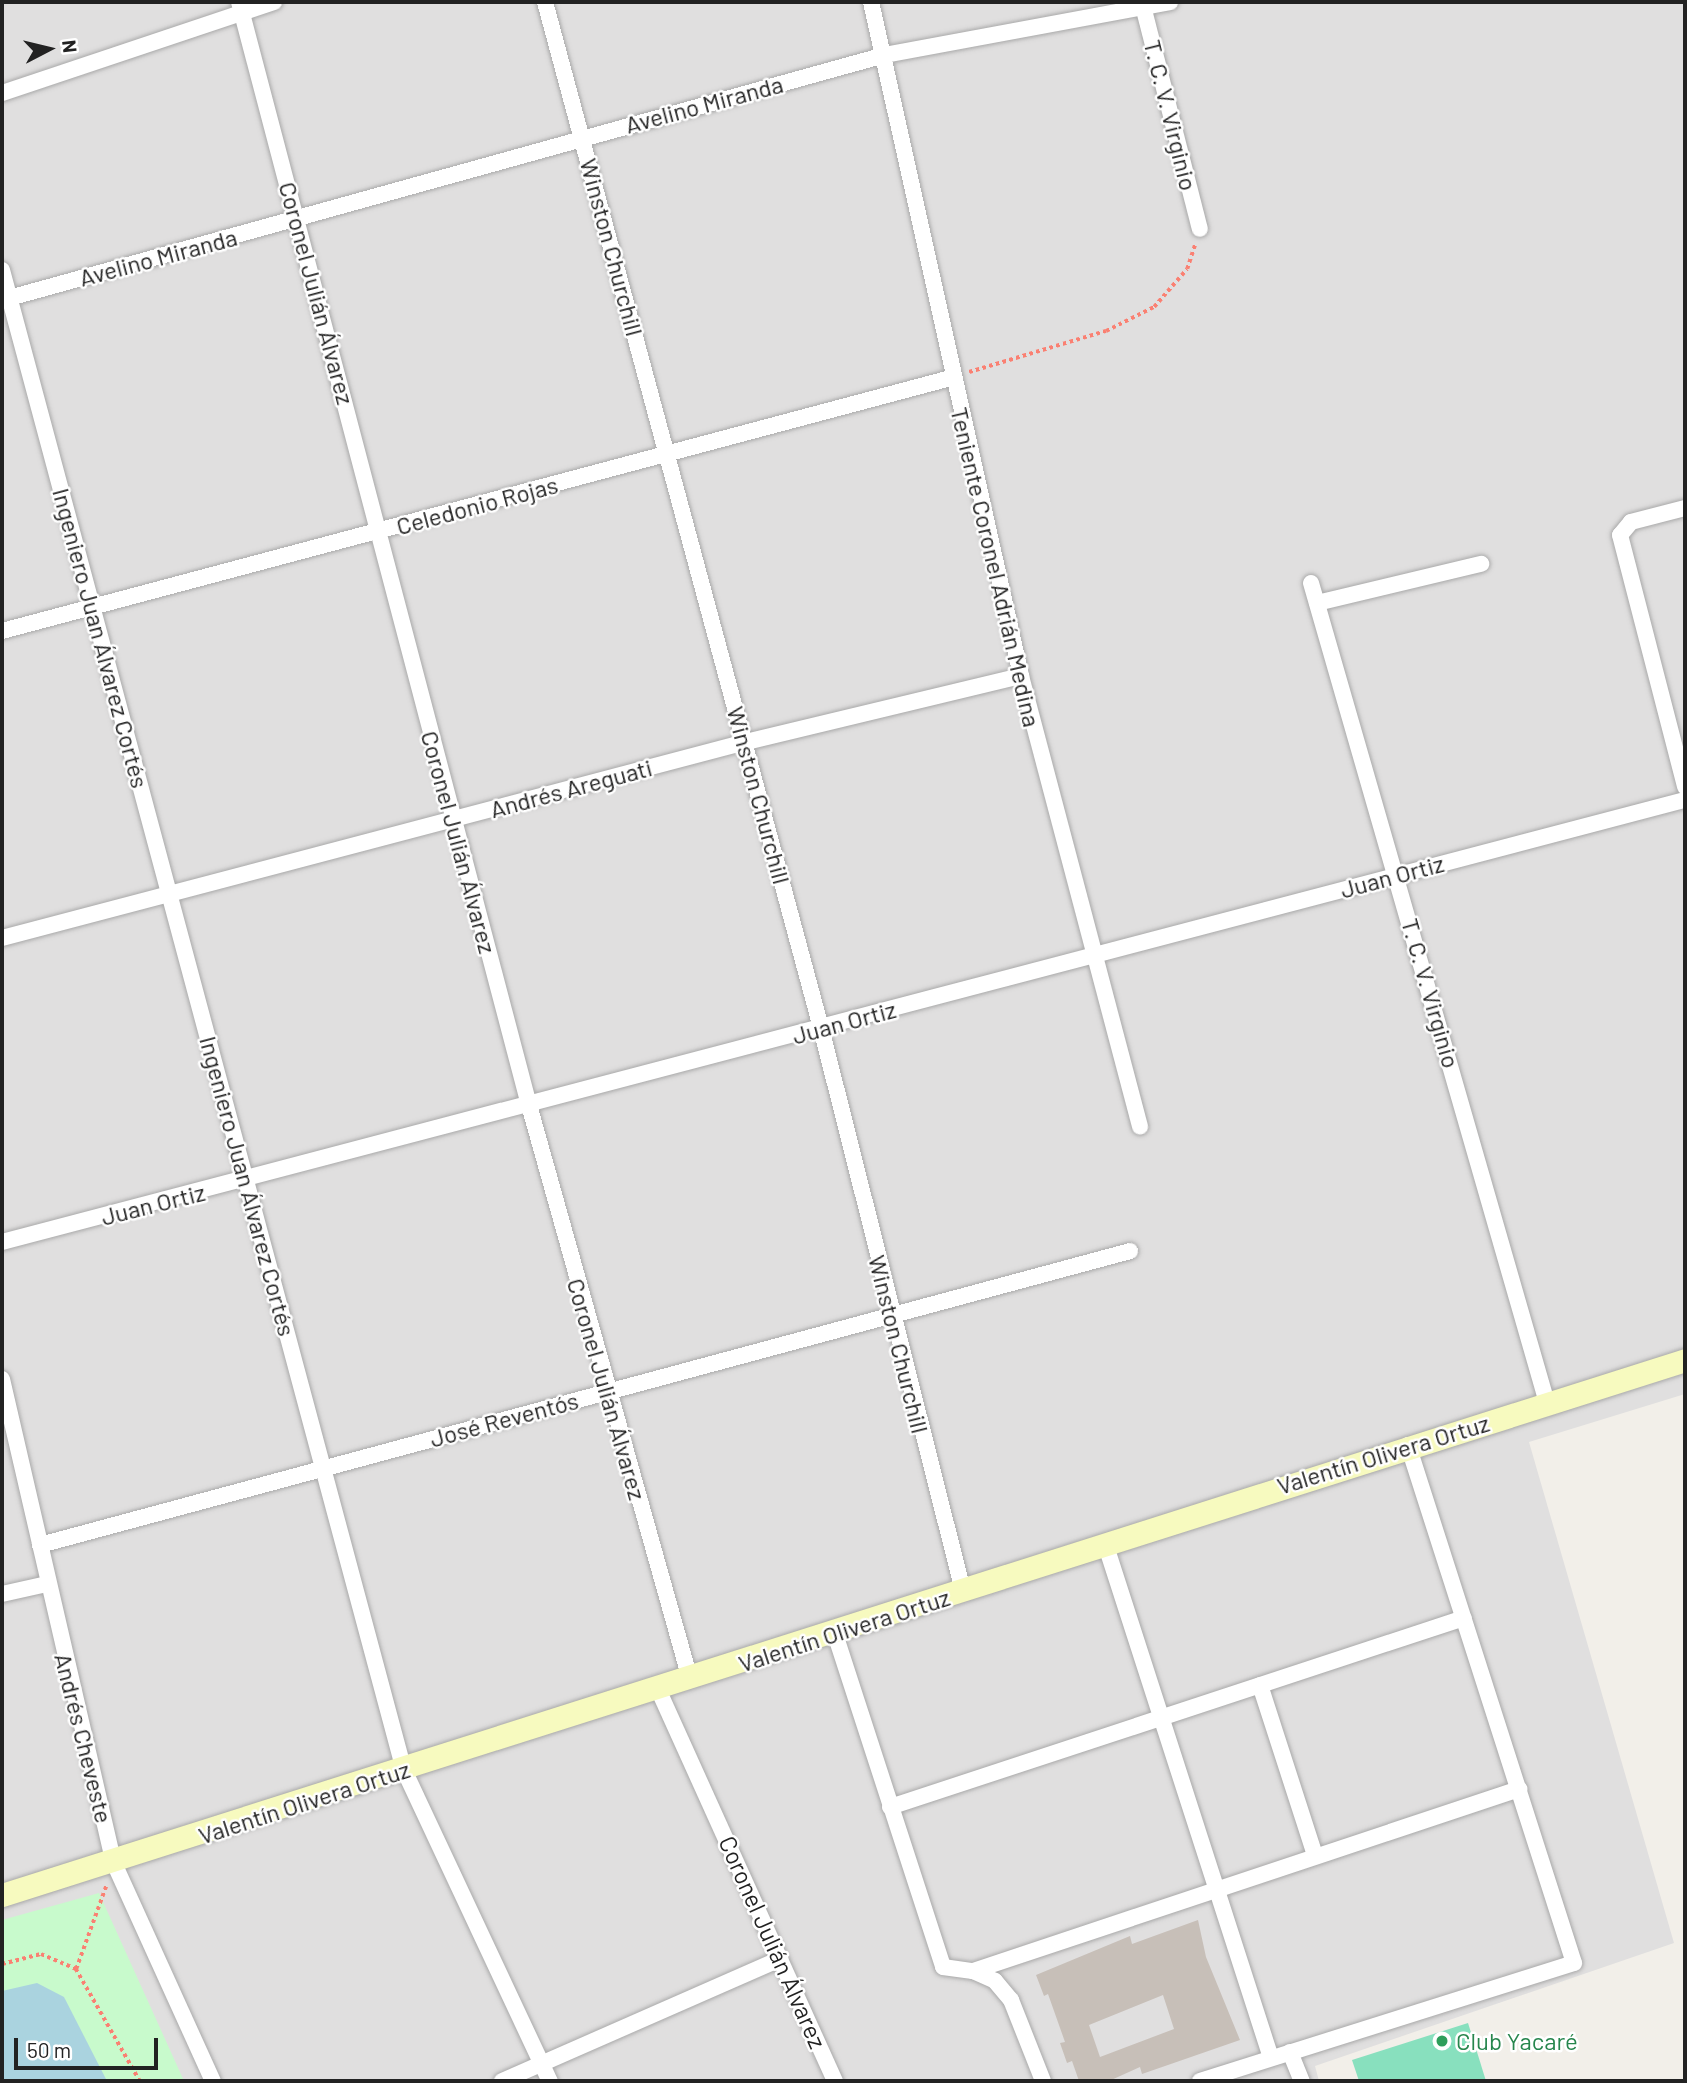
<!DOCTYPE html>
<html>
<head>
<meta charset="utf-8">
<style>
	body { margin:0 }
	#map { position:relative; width:1687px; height:2083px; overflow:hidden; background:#f2efe9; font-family:Barlow,sans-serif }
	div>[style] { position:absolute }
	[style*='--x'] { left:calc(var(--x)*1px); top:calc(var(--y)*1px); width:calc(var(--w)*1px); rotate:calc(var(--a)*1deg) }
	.residential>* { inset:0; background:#e0dfdf }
	.park>* { inset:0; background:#c8facc }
	.pitch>* { inset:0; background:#88e0be }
	.water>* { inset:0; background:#aad3df }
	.building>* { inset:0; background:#c7bfb8 }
	.path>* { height:3.5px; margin-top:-1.75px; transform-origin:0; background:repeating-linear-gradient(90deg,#fa8072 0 3.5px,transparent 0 7px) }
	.roads { filter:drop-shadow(0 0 2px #a9a9a9) drop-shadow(0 0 2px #a9a9a9) }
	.street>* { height:16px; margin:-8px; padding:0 8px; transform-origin:8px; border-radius:8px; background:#fff }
	.secondary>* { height:23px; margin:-11.5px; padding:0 11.5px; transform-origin:11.5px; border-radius:11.5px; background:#f7fabf }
	.dots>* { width:19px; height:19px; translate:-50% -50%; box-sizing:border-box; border:4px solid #fff; border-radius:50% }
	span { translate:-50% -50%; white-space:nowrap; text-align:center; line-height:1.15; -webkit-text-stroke:5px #fff; paint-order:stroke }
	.street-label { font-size:24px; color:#222 }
	.leisure-label { font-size:24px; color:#27864d }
	.left { translate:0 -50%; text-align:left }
	.frame { position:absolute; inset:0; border:4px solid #222; pointer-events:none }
	.north { position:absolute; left:14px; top:14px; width:70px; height:70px; -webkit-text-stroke:5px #fff; paint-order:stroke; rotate:83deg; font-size:19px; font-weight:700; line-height:28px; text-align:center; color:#222 }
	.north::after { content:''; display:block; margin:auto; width:24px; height:32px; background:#222; clip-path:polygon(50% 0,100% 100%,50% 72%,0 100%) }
	.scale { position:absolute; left:14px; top:2038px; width:144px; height:32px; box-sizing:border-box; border:4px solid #222; border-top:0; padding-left:9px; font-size:21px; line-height:24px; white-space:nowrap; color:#222; -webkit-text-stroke:5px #fff; paint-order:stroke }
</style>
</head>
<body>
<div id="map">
	<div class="residential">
		<div style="clip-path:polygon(2px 2px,1685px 2px,1685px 1394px,1529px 1442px,1674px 1943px,1315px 2066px,1319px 2081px,2px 2081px)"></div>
	</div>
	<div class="park">
		<div style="clip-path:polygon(99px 1893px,184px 2081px,2px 2081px,2px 1920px)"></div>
	</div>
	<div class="pitch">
		<div style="clip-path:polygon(1468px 2023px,1486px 2081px,1359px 2081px,1352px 2060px)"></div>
	</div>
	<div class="water">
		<div style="clip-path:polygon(37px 1983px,64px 1997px,107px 2081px,2px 2081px,2px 1991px)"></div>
	</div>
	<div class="building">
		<div style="clip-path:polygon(evenodd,1198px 1920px,1206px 1957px,1240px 2040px,1142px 2074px,1140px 2067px,1109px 2081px,1079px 2081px,1072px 2061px,1067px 2063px,1060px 2043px,1065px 2042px,1048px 1994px,1044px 1996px,1036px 1975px,1130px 1936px,1132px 1944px,1198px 1920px,1163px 1995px,1174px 2029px,1100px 2057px,1089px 2025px,1163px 1995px)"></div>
	</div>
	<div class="path">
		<div style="--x:969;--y:372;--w:143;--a:-16.7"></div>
		<div style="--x:1106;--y:331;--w:54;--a:-26.6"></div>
		<div style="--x:1154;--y:307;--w:50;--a:-49"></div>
		<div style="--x:1187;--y:269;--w:25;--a:-72"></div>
		<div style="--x:2;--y:1964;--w:40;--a:-14.4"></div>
		<div style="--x:41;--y:1954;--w:38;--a:23"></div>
		<div style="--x:76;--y:1969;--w:129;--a:60.3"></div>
		<div style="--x:76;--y:1969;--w:88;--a:-70.1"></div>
	</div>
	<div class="roads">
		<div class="street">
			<div style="--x:239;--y:2;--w:1140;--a:75.27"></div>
			<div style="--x:529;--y:1105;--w:596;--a:74.33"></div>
			<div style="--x:545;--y:2;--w:1062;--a:74.94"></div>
			<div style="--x:821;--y:1028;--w:581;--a:75.84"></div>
			<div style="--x:871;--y:2;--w:690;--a:77.45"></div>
			<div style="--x:1021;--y:676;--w:466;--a:75.2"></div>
			<div style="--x:1142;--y:2;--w:234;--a:75.7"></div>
			<div style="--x:2;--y:93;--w:287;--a:-18.5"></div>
			<div style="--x:2;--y:270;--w:1553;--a:75"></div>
			<div style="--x:404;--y:1770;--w:344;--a:64.9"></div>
			<div style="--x:2;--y:300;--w:916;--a:-15.51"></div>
			<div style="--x:885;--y:55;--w:290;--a:-10.5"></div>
			<div style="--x:1685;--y:508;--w:56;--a:165.5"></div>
			<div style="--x:1631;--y:522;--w:17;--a:130"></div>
			<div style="--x:1620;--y:535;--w:260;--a:75.5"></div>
			<div style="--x:1311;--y:583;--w:853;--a:73.94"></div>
			<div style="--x:1317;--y:603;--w:169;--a:-13.4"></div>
			<div style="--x:2;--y:631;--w:982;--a:-14.93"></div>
			<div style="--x:2;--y:938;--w:769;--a:-14.76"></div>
			<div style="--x:746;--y:742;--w:283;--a:-13.5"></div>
			<div style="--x:2;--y:1242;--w:1740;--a:-14.72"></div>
			<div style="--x:2;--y:1379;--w:497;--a:77"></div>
			<div style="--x:114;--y:1863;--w:239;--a:65.6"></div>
			<div style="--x:1105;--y:1543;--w:541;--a:72.13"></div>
			<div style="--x:40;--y:1545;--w:1129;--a:-15.09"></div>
			<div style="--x:2;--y:1594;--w:46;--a:-12.5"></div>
			<div style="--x:835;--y:1634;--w:350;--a:72"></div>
			<div style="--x:943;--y:1967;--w:30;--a:8"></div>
			<div style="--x:973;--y:1971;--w:24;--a:24"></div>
			<div style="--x:995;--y:1981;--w:25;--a:50"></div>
			<div style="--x:1011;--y:2000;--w:87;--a:68.4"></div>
			<div style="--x:1260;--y:1685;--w:179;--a:72.1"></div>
			<div style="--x:658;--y:1689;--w:430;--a:65.7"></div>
			<div style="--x:890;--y:1807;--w:604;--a:-18.23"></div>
			<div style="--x:973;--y:1971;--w:576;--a:-18.43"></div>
			<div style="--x:1290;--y:2052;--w:31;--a:68"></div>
			<div style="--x:502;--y:2081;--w:304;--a:-23.7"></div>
			<div style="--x:1200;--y:2081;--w:392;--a:-17.5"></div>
			<div style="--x:1574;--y:1963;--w:544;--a:-107.77"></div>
		</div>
		<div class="secondary">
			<div style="--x:2;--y:1895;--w:1766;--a:-17.63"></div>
		</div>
	</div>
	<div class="dots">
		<div style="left:1442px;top:2041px;background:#2e9e5b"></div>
	</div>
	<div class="street-label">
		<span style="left:704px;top:104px;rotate:-15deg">Avelino Miranda</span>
		<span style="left:1171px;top:115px;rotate:76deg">T. C. V. Virginio</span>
		<span style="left:612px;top:247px;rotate:75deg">Winston Churchill</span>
		<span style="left:158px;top:257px;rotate:-15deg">Avelino Miranda</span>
		<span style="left:317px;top:293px;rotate:75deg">Coronel Julián Álvarez</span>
		<span style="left:477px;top:505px;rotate:-15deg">Celedonio Rojas</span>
		<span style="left:996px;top:567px;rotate:77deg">Teniente Coronel Adrián Medina</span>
		<span style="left:101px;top:638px;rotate:75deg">Ingeniero Juan Álvarez Cortés</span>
		<span style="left:571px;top:788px;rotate:-15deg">Andrés Areguati</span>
		<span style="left:759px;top:795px;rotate:75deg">Winston Churchill</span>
		<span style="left:459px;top:842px;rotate:75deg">Coronel Julián Álvarez</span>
		<span style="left:1392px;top:876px;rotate:-15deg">Juan Ortiz</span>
		<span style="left:1431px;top:993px;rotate:74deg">T. C. V. Virginio</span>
		<span style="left:844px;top:1022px;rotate:-15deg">Juan Ortiz</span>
		<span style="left:248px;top:1186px;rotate:75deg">Ingeniero Juan Álvarez Cortés</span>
		<span style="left:153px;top:1204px;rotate:-14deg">Juan Ortiz</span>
		<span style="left:899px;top:1344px;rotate:76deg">Winston Churchill</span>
		<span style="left:607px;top:1389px;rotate:74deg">Coronel Julián Álvarez</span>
		<span style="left:504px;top:1419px;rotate:-15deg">José Reventós</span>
		<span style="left:1383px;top:1454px;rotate:-17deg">Valentín Olivera Ortuz</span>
		<span style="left:844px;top:1630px;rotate:-18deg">Valentín Olivera Ortuz</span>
		<span style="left:84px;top:1738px;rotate:76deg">Andrés Cheveste</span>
		<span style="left:304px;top:1802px;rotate:-18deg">Valentín Olivera Ortuz</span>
		<span style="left:773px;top:1942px;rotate:66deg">Coronel Julián Álvarez</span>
	</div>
	<div class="leisure-label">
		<span class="left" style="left:1456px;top:2041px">Club Yacaré</span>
	</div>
	<div class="frame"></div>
	<div class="north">N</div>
	<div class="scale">50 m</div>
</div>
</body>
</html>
